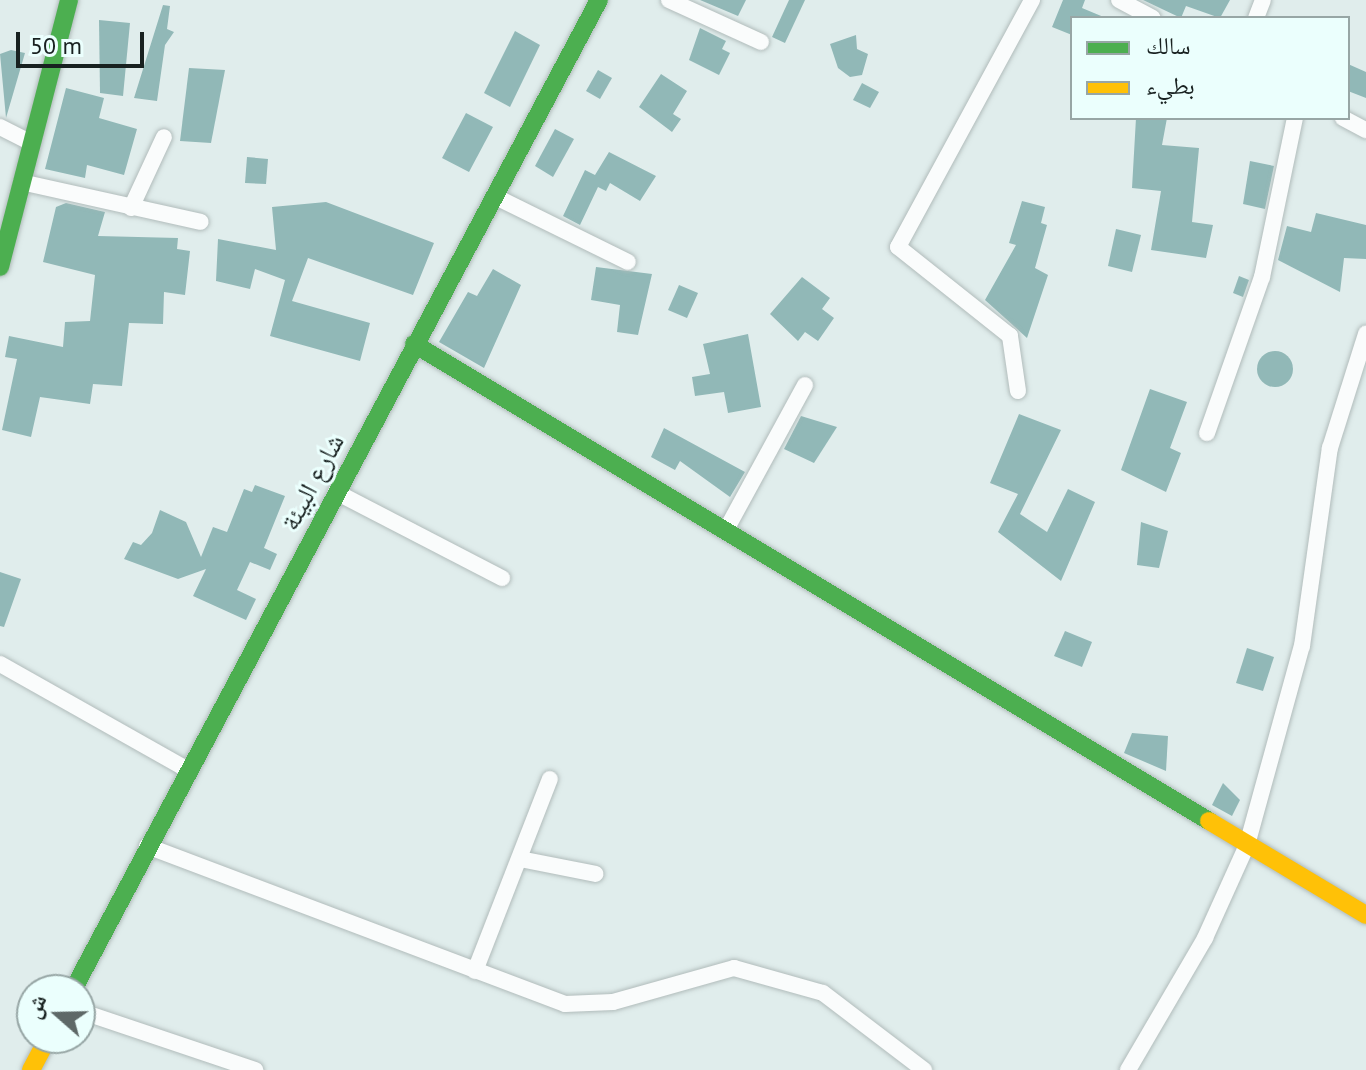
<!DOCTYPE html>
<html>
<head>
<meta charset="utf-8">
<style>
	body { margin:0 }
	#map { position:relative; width:1366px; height:1070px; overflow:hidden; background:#e0edec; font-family:"PT Sans","Noto Naskh Arabic",sans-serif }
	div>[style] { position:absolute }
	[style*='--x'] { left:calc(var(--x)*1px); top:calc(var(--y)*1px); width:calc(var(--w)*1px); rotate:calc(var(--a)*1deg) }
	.building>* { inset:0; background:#91b8b7 }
	.round { border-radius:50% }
	.roads { filter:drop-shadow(0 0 2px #b1bcbb) drop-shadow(0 0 2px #b1bcbb) }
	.street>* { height:16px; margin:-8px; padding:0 8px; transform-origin:8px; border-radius:8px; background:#fafcfc }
	.fast>* { height:18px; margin:-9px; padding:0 9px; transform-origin:9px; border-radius:9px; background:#4caf50 }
	.slow>* { height:18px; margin:-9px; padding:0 9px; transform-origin:9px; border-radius:9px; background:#ffc107 }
	span { translate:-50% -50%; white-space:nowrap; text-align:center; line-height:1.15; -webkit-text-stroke:6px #ebfffd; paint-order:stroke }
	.street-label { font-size:26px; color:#182120 }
	.legend { position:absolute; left:1070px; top:16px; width:280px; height:104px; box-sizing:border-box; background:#ebfffd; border:2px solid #97a6a5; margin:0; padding:10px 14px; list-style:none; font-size:24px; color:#182120 }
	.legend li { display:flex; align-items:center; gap:16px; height:40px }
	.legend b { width:40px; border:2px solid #97a6a5 }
	.north { position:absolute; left:16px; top:974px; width:80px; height:80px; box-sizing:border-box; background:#ebfffd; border:2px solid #97a6a5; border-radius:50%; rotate:290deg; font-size:22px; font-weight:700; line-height:32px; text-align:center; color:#182120 }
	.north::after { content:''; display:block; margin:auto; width:28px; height:36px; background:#5e6867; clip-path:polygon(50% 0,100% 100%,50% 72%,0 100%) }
	.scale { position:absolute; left:16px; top:32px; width:128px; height:36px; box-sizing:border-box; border:4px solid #182120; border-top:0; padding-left:10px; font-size:24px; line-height:28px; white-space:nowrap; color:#182120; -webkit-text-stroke:6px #ebfffd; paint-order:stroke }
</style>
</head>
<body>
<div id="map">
	<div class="building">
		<div style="clip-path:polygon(700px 0,746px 0,738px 16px)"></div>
		<div style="clip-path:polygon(789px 0,805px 0,785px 43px,772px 37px)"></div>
		<div style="clip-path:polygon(1063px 0,1085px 0,1082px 8px,1106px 18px,1072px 18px,1072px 35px,1052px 27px)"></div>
		<div style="clip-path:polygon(1143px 0,1230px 0,1220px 18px,1186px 6px,1181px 18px)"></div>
		<div style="clip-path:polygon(163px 5px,170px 6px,167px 29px,174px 32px,165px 45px,157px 101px,134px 98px)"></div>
		<div style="clip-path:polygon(99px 20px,130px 23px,123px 96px,100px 93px)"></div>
		<div style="clip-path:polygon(700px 28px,726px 41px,722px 49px,730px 53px,719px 75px,689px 60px)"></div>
		<div style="clip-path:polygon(515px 31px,540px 45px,510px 107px,484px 93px)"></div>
		<div style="clip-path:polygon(856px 35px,857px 49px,868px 54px,862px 75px,850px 77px,838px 68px,830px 44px)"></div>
		<div style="clip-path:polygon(11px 50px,25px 53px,6px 118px,0 54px)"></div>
		<div style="clip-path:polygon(1348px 64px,1366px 72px,1366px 98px,1348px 91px)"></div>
		<div style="clip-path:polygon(189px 68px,225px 70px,211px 143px,180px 141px)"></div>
		<div style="clip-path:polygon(598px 70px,612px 78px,600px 99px,586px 91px)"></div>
		<div style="clip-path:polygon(661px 74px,687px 91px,673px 114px,681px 119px,672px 132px,639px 107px)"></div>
		<div style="clip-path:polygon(862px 83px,879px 92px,870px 108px,853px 100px)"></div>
		<div style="clip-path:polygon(66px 88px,104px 98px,99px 118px,137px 129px,124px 175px,87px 165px,85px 178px,45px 169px)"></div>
		<div style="clip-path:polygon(466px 113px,493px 127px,469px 172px,442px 158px)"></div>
		<div style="clip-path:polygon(1136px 118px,1167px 118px,1162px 145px,1199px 148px,1192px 222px,1213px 225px,1206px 258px,1151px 250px,1161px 191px,1132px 188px)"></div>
		<div style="clip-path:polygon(555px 129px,574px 139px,553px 177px,535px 166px)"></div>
		<div style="clip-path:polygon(609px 152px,656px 176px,640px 201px,610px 183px,606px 191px,598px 187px,580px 225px,563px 216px,585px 170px,595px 175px)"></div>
		<div style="clip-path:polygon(247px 157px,268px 159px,266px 184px,245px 183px)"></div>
		<div style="clip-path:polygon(1250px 161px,1274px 166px,1265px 209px,1243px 204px)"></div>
		<div style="clip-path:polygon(1022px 201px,1045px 207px,1041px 223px,1047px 225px,1035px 268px,1048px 275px,1027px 338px,985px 300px,1016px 245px,1009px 243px)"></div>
		<div style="clip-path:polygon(326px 202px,434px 243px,413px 295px,308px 258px,292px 301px,370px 323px,360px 361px,270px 336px,285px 280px,255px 269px,250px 289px,216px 281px,218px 239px,276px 250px,272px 207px)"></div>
		<div style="clip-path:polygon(66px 203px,105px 212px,98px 236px,178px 238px,177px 249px,190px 251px,185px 295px,164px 292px,163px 324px,129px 323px,122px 386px,93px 384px,90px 404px,40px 397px,31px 437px,2px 430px,17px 359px,5px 357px,9px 336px,63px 347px,65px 322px,90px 321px,95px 275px,43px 262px,56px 207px)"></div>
		<div style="clip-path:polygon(1316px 213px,1366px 225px,1366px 259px,1344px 258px,1340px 292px,1278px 260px,1287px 226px,1311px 232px)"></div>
		<div style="clip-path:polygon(1116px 229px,1141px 235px,1132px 272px,1108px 266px)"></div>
		<div style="clip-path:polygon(596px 267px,652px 274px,638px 335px,617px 332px,620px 305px,591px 300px)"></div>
		<div style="clip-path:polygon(493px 269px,521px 285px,484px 368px,439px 342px,468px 292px,477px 296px)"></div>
		<div style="clip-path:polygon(1239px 276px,1249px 280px,1243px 297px,1233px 293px)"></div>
		<div style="clip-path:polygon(802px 277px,830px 298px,822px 309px,834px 318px,818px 341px,805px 332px,798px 341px,770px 314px)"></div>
		<div style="clip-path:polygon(679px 285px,698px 293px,687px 318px,668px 310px)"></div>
		<div style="clip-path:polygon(748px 334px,761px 407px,728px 413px,724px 392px,695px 396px,692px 377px,710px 374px,703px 344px)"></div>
		<div class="round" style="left:1257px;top:351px;width:36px;height:36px"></div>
		<div style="clip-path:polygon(1150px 389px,1187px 402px,1170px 448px,1181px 453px,1166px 492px,1121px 470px)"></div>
		<div style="clip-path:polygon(1019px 414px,1061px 430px,1020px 514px,1047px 532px,1068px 489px,1095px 502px,1061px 581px,998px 532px,1018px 494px,990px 483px)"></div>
		<div style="clip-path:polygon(801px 416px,837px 427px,814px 463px,784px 449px)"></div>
		<div style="clip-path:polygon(664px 428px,745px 472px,730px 497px,680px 461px,675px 470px,651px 457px)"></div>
		<div style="clip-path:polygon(255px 485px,285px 496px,264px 548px,277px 554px,270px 570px,250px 562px,237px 590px,256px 599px,246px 620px,193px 596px,206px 569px,178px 579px,124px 559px,133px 542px,141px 545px,152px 533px,160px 510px,186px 522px,201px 557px,213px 527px,227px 532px,244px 489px,252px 492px)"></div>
		<div style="clip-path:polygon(1141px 522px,1168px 531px,1159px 568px,1137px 565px)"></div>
		<div style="clip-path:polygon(0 572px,21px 579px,4px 627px,0 626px)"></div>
		<div style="clip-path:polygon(1065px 631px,1092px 642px,1082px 667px,1054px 656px)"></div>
		<div style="clip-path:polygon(1247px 648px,1274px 657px,1263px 691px,1236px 683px)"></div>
		<div style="clip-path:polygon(1132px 733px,1168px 736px,1166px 771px,1124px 753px)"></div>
		<div style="clip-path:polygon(1223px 783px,1240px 800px,1232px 816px,1212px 805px)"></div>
	</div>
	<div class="roads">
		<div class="street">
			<div style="--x:669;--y:0;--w:101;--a:24.5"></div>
			<div style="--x:1119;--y:0;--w:38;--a:28"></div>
			<div style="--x:1256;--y:18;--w:19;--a:-69"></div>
			<div style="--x:1343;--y:118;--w:26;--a:28"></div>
			<div style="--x:0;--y:127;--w:36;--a:27"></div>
			<div style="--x:21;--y:182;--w:184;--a:12.5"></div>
			<div style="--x:494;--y:196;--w:149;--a:26.2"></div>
			<div style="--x:131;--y:208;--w:78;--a:-65.1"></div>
			<div style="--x:1018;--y:391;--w:56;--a:-98.3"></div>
			<div style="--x:1010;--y:336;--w:143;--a:-141.5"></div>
			<div style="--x:898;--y:247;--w:281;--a:-61.5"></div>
			<div style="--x:1207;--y:433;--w:165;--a:-70.6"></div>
			<div style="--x:1262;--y:277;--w:162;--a:-78.3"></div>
			<div style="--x:336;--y:492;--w:187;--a:27.4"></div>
			<div style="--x:726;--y:530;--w:165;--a:-61.4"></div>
			<div style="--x:0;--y:664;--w:216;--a:29.4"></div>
			<div style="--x:147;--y:846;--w:447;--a:20.7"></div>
			<div style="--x:565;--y:1004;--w:48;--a:-2.4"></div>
			<div style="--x:613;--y:1002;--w:126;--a:-15.7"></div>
			<div style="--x:734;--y:968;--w:92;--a:15.7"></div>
			<div style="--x:823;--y:993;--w:127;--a:37.3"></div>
			<div style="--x:520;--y:859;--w:77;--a:11.2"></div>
			<div style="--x:475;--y:971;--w:206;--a:-68.7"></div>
			<div style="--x:80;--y:1011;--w:185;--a:18.6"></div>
			<div style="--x:1128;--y:1070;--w:153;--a:-59.7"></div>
			<div style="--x:1205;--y:938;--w:102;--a:-65.7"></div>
			<div style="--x:1247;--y:845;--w:206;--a:-74.6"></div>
			<div style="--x:1302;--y:646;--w:200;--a:-82"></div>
			<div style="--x:1330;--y:448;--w:120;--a:-72.5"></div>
		</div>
		<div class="fast">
			<div style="--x:0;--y:267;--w:276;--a:-75.5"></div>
			<div style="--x:414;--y:344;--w:927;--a:30.96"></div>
			<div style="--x:73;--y:990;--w:1121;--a:-62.02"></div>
		</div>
		<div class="slow">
			<div style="--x:1209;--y:821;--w:183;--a:30.9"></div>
			<div style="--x:31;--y:1070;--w:36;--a:-62"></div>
		</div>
	</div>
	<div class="street-label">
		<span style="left:312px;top:482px;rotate:-62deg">شارع البيئة</span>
	</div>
	<ul class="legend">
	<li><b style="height:10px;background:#4caf50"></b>سالك</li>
	<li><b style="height:10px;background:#ffc107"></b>بطيء</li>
	</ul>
	<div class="north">ش</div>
	<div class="scale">50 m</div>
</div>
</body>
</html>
